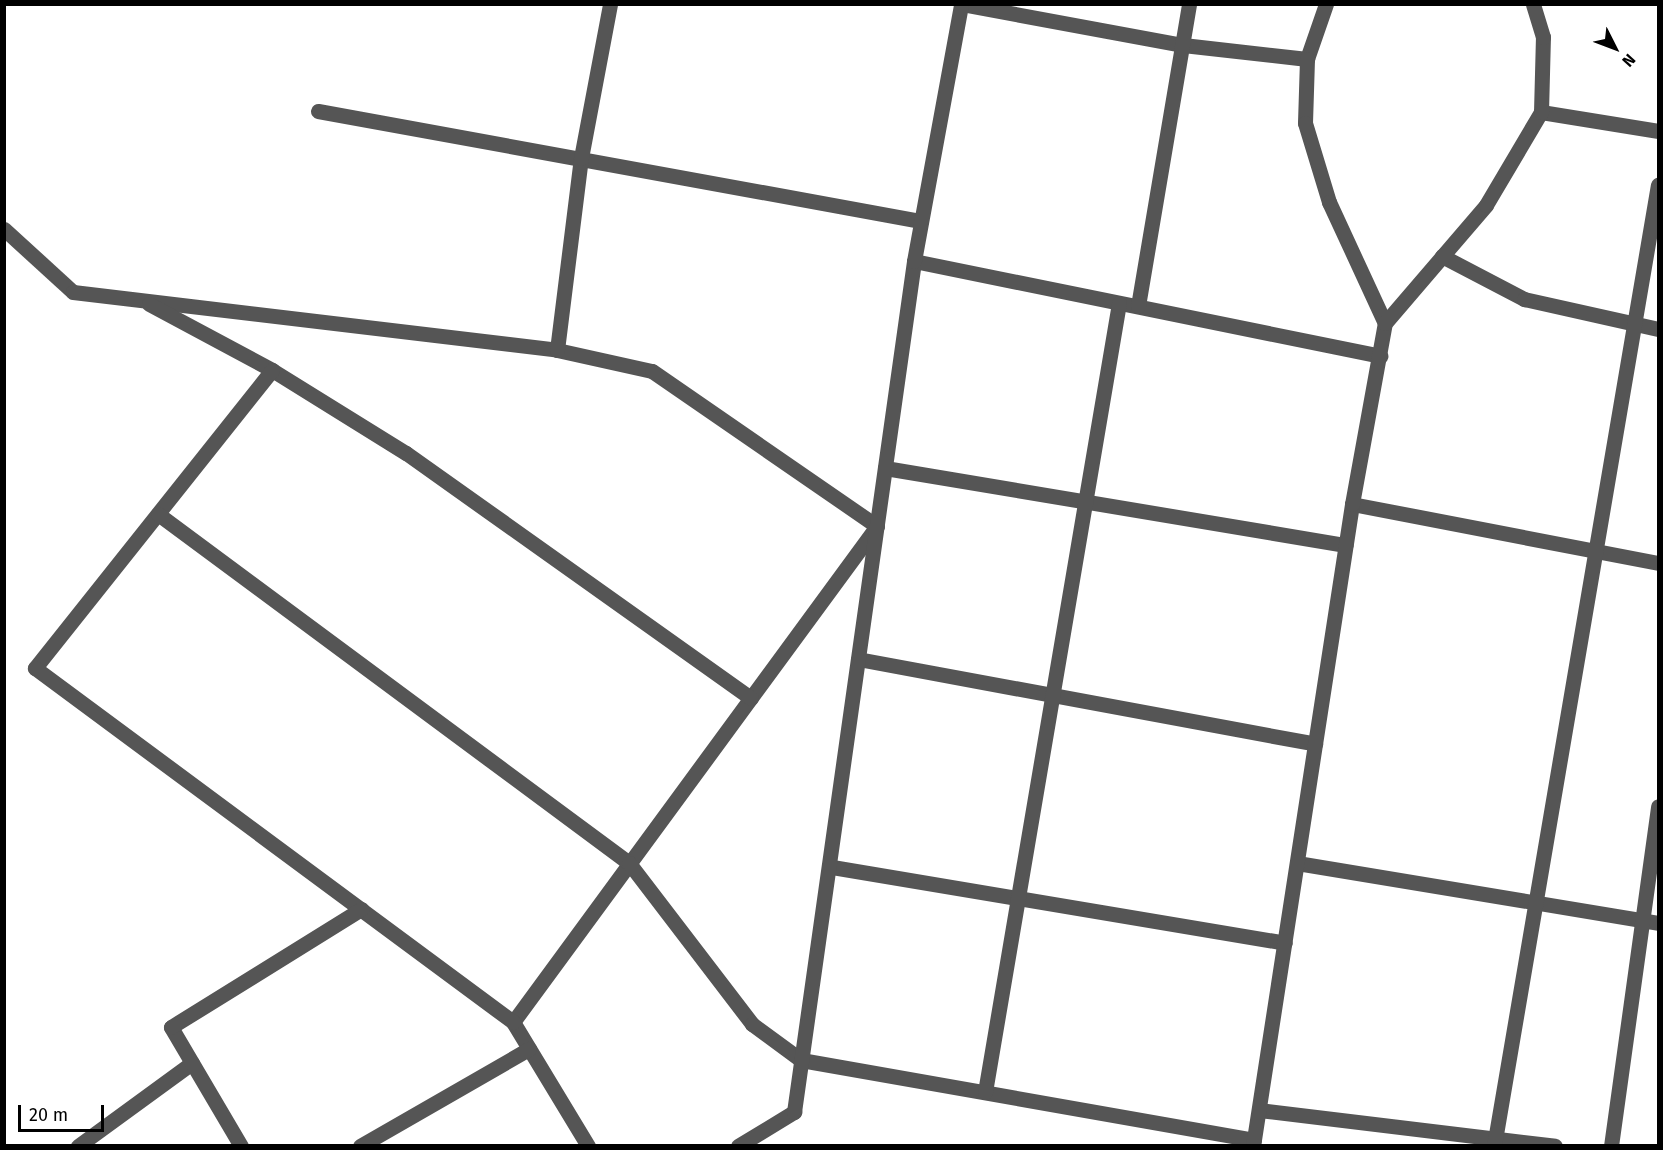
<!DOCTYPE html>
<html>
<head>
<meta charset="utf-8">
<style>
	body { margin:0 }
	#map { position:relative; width:1663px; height:1150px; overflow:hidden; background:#fff; font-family:"Fira Sans",sans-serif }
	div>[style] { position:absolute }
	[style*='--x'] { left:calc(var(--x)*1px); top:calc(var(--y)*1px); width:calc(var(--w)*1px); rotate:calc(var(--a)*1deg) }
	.minor>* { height:15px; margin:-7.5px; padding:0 7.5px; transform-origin:7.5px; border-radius:7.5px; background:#555 }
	span { translate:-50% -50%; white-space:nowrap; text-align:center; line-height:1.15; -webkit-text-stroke:6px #fff; paint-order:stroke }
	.frame { position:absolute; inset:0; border:6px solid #000; pointer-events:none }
	.north { position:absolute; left:1585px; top:18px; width:60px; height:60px; -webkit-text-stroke:4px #fff; paint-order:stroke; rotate:132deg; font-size:16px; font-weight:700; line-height:24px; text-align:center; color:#000 }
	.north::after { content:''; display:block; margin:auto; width:21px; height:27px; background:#000; clip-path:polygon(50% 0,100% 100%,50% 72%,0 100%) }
	.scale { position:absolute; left:18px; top:1105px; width:86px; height:27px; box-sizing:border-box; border:3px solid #000; border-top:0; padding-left:8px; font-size:18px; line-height:21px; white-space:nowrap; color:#000; -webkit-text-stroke:4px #fff; paint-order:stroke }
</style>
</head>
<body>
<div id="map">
	<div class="minor">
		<div style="--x:961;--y:4;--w:226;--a:10.5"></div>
		<div style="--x:1183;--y:45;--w:125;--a:6.4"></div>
		<div style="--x:1326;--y:4;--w:58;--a:109.1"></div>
		<div style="--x:1307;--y:59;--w:64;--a:91.8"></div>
		<div style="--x:1305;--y:123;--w:83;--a:73.1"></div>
		<div style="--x:1329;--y:202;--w:133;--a:65.2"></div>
		<div style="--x:318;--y:111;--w:613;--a:10.34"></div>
		<div style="--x:1541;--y:112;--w:119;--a:9.2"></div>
		<div style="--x:4;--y:229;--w:93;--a:42.4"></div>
		<div style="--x:73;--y:292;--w:487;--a:6.8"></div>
		<div style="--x:557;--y:350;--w:97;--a:12.5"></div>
		<div style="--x:652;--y:371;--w:273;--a:34.6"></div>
		<div style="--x:877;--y:526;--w:615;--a:126.27"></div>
		<div style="--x:513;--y:1022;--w:145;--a:58.8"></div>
		<div style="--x:1442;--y:256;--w:93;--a:27.7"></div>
		<div style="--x:1524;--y:299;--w:137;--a:12.6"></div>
		<div style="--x:914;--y:261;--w:476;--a:11.5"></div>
		<div style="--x:149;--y:304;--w:140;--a:28.2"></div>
		<div style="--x:272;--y:370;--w:158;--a:31.8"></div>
		<div style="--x:406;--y:453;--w:423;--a:35.4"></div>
		<div style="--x:1138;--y:306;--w:306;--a:-80.4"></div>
		<div style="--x:557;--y:350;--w:193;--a:-82.9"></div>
		<div style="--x:581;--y:158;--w:157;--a:-79.3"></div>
		<div style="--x:272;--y:370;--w:381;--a:128.5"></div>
		<div style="--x:35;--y:668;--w:595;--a:36.52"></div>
		<div style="--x:885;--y:468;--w:467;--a:9.5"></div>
		<div style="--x:1352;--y:504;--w:312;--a:10.9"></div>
		<div style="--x:158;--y:514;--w:586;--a:36.54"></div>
		<div style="--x:629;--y:863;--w:203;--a:52.6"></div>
		<div style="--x:752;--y:1024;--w:61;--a:36.3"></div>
		<div style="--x:801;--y:1060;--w:460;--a:10"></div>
		<div style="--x:858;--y:659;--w:465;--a:10.5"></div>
		<div style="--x:1297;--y:863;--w:366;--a:9.4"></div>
		<div style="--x:832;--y:867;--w:459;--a:9.5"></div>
		<div style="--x:985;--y:1092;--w:800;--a:-80.36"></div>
		<div style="--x:1259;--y:1110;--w:298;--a:6.9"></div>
		<div style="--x:78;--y:1146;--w:141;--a:-36.1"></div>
		<div style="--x:241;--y:1146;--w:138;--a:-120.5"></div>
		<div style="--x:171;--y:1027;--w:224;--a:-31.8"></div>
		<div style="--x:360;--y:1146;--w:195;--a:-29.9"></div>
		<div style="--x:738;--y:1146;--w:66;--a:-31.3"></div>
		<div style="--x:794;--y:1112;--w:859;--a:-81.97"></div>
		<div style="--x:914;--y:261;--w:261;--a:-79.6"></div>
		<div style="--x:1253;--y:1146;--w:650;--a:-81.23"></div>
		<div style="--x:1352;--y:504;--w:184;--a:-79.7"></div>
		<div style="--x:1385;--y:323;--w:155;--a:-49.4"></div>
		<div style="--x:1486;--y:205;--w:108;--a:-59.4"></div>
		<div style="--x:1541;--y:112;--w:75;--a:-88.5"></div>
		<div style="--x:1543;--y:37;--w:34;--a:-107"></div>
		<div style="--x:1494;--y:1146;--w:975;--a:-80.32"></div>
		<div style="--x:1611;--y:1146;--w:343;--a:-82.1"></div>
	</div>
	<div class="frame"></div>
	<div class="north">N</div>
	<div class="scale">20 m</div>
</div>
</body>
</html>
